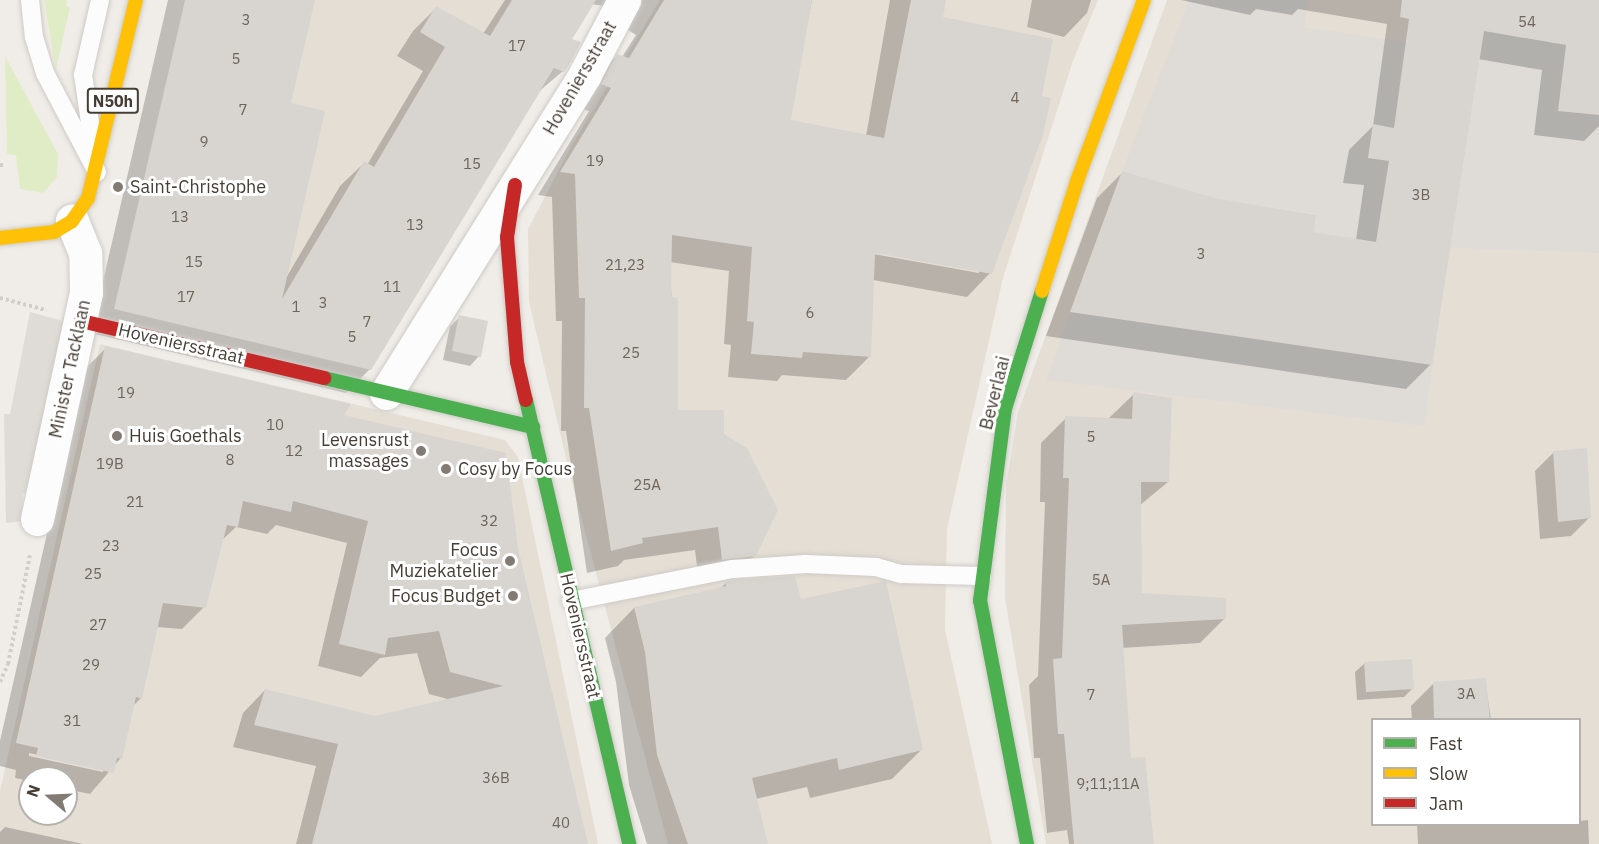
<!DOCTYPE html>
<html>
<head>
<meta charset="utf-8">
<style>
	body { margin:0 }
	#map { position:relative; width:1599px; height:844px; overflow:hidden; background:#f0ede8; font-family:"IBM Plex Sans",sans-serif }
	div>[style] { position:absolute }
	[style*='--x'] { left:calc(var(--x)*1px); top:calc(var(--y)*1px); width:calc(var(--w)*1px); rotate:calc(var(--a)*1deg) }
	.residential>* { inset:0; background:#e5ded5 }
	.green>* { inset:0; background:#e0ecc6 }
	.parking>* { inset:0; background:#dfdcd8 }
	.shadow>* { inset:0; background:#0003 }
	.building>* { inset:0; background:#d8d4cf }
	.path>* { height:4px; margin-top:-2px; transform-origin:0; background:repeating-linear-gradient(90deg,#d1cdc9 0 3px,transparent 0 6px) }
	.roads { filter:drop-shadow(0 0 2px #cecbc6) drop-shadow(0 0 2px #cecbc6) }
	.lane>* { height:18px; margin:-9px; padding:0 9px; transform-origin:9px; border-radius:9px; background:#fdfcfc }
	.street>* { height:33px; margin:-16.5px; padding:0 16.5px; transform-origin:16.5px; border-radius:16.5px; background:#fdfcfc }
	.fast>* { height:14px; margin:-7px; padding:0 7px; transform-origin:7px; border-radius:7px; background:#4caf50 }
	.slow>* { height:14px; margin:-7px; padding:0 7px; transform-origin:7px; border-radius:7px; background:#ffc107 }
	.jam>* { height:14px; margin:-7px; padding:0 7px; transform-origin:7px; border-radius:7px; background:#c62828 }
	.dots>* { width:16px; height:16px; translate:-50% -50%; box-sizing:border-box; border:3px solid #fff; border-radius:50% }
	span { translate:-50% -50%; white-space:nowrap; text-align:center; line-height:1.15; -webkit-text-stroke:6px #fff; paint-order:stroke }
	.number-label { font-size:15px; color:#6c655c }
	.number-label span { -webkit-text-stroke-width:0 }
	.shield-label span { padding:2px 4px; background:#fff; border:2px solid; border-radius:4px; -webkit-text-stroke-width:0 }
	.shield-label { font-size:16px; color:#463e34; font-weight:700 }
	.street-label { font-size:18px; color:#463e34 }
	.poi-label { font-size:18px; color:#463e34 }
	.left { translate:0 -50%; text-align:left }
	.right { translate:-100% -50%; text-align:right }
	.legend { position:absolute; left:1371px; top:718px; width:210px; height:108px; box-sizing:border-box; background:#fff; border:2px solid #b5b2ae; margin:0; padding:8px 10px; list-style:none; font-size:18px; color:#463e34 }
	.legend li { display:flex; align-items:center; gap:12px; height:30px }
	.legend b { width:30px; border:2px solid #b5b2ae }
	.north { position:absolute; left:18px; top:766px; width:60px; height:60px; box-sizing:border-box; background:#fff; border:2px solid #b5b2ae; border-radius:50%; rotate:289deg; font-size:16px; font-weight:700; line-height:24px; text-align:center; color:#463e34 }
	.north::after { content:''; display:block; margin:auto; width:21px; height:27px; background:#827b73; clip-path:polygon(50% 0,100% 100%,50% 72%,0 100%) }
</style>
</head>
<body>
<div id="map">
	<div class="residential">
		<div style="clip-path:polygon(185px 0,596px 0,376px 362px,117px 299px)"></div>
		<div style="clip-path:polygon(660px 0,1098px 0,1073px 61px,1003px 278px,947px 529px,945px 629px,992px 844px,668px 844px,570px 475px,529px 302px,528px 229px,573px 143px)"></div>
		<div style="clip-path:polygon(evenodd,1167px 0,1599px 0,1599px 844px,1046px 844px,1005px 598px,1006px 485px,1018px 412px,1167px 0,1372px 720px,1580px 720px,1580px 824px,1372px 824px,1372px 720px)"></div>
		<div style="clip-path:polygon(evenodd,100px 344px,505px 440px,518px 457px,598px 844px,0 844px,0 791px,100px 344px,30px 778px,66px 778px,66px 814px,30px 814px,30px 778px)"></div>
	</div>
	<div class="green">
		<div style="clip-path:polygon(44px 0,67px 0,66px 6px,70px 7px,56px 69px)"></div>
		<div style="clip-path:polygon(5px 56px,58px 154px,57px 177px,43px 193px,20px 189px,16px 155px,7px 154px)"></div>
	</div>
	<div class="parking">
		<div style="clip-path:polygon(1189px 0,1309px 0,1304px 27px,1405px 42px,1393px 133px,1376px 130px,1377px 125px,1373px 124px,1368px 158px,1389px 155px,1376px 242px,1314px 232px,1316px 214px,1215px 198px,1122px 171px)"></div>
		<div style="clip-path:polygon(1485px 27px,1504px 35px,1575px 45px,1559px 111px,1599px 115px,1599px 253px,1450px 248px)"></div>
		<div style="clip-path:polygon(1083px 277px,1348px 316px,1353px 296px,1441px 310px,1424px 426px,1046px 380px)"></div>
		<div style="clip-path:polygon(30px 312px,63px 321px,39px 491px,22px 493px,23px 521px,6px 523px,4px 414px,10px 414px)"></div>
	</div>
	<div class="shadow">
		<div style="clip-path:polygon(evenodd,168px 0,314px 0,289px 104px,286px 278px,340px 186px,364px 163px,367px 165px,423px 71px,397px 56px,413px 31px,436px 8px,483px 34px,505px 0,812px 0,789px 122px,866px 136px,890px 0,945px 0,942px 18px,990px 273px,967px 297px,873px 280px,869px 357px,846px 380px,782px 375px,777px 381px,728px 377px,731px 345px,724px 344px,729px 271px,670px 262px,676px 412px,722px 435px,755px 555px,731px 579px,699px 582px,695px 550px,624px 560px,618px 566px,587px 573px,566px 431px,561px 431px,562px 321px,556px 321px,552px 197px,538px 195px,589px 111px,578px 108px,593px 79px,617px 56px,622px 57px,636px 35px,619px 24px,610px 7px,591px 4px,569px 39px,563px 71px,537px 93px,370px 369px,346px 393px,91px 333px,168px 0,868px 250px,979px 270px,979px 273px,868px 253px,868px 250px)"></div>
		<div style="clip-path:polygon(1032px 0,1091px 0,1087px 13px,1064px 37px,1027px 27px)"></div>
		<div style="clip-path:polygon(1181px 0,1599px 0,1599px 126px,1584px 141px,1534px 135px,1542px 70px,1478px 59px,1431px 364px,1406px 389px,1046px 336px,1097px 198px,1122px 173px,1312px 233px,1356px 240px,1364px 185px,1343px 183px,1349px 150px,1373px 126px,1387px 24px,1298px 9px,1292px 15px,1256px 9px,1250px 15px)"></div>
		<div style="clip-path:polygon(460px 317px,479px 356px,470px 366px,443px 360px,450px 326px)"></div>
		<div style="clip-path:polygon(evenodd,106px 348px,342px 416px,516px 548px,586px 844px,296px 844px,316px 766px,233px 747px,243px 713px,265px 690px,375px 718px,451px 700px,429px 694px,417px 653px,380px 658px,361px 677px,318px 666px,347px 543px,276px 525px,267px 534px,236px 527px,221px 541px,204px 607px,182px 629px,156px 627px,141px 698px,133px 706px,120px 759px,90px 794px,66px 789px,66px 778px,30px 781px,15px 778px,16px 770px,0 766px,0 741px,84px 370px,106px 348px,29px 753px,103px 769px,103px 772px,29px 756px,29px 753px)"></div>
		<div style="clip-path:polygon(1134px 394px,1168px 482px,1139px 506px,1141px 595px,1225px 618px,1200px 643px,1122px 648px,1130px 760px,1152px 844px,1069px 844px,1067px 830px,1047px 833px,1040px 758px,1034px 758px,1029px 685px,1038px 676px,1045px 502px,1040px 502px,1041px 443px,1066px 418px,1109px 418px)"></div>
		<div style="clip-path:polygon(1554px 452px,1589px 518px,1571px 536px,1540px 539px,1535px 471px)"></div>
		<div style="clip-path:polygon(726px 583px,800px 600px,922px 749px,892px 779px,810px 798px,807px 787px,756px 799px,766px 844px,647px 844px,629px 785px,616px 682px,605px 638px,634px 608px,720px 589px)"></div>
		<div style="clip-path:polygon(1365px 663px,1413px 688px,1404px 697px,1357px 700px,1355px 672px)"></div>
		<div style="clip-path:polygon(1485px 679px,1491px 720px,1412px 720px,1411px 706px,1433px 684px)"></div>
		<div style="clip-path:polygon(1588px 820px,1589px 844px,1418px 844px,1417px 824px,1580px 824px,1580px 821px)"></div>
		<div style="clip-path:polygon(5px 827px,83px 844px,0 844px,0 832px)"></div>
	</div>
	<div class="building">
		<div style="clip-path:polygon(185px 0,315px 0,291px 103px,325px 111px,282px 299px,364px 161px,374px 167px,445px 47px,420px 32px,436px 6px,490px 36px,512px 0,596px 0,572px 39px,581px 42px,569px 65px,564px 72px,554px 68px,371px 370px,114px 309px)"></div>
		<div style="clip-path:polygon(664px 0,812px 0,791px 120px,884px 138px,911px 0,946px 0,943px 17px,1053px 39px,1042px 96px,1051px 98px,1043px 135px,992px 274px,875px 253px,871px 357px,803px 352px,802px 358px,751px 354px,754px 322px,747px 321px,752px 247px,672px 235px,671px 297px,678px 298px,678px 410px,724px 410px,724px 434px,747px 448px,778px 510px,756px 556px,722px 560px,718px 527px,642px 538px,643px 543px,611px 551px,589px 408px,584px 408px,585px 298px,579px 298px,575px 174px,560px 172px,611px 88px,601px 84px,617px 54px,629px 58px)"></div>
		<div style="clip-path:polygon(1402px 0,1599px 0,1599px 115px,1558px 111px,1566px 45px,1484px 31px,1432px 365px,1070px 312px,1122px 171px,1215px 198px,1316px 215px,1314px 232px,1376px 242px,1389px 161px,1368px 158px,1373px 124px,1394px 128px,1409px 19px,1400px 17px)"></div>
		<div style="clip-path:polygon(459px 315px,488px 321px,481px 357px,452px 351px)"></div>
		<div style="clip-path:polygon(105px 346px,351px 404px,344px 415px,506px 453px,518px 548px,588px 844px,312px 844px,338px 744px,254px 725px,265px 689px,375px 716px,503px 686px,450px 672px,439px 631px,388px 638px,385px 655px,339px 644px,368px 521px,293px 501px,291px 512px,243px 501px,238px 527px,227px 525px,206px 608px,163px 603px,142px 699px,136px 697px,122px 759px,117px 758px,114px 773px,36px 756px,38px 748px,16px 743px)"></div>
		<div style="clip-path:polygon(1133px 392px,1172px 398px,1169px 482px,1141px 482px,1142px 593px,1226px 598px,1226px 619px,1122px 625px,1131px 758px,1145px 757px,1154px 844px,1074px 844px,1064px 734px,1058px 734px,1053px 659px,1062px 658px,1069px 478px,1063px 478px,1065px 416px,1132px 419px)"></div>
		<div style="clip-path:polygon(1587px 448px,1591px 518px,1558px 522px,1553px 451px)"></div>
		<div style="clip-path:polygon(795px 576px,801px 599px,886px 581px,923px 750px,839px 770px,837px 758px,752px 778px,768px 844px,688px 844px,657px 755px,645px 652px,634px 607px,726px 586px,725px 582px,734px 580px)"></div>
		<div style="clip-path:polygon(1412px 659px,1414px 689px,1366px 692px,1364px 662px)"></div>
		<div style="clip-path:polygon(1486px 678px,1490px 720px,1434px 720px,1433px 682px)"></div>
	</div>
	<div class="path">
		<div style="--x:0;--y:165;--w:5;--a:0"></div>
		<div style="--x:0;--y:298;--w:48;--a:14.6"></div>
		<div style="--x:0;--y:682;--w:20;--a:-66"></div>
		<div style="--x:8;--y:664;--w:111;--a:-78.6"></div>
	</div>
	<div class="roads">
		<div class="lane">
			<div style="--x:30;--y:0;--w:37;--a:84"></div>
			<div style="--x:34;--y:37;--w:38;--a:73"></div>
			<div style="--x:45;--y:73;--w:112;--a:62.3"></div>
			<div style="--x:94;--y:150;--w:76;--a:-98.3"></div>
			<div style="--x:83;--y:75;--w:77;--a:-77.2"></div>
			<div style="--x:571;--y:601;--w:165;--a:-11.2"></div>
			<div style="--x:733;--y:569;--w:73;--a:-3.9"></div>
			<div style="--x:806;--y:564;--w:70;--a:2.5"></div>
			<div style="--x:876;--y:567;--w:26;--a:16"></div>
			<div style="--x:901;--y:574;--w:81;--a:1.4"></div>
		</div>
		<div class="street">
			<div style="--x:386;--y:393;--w:376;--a:-58"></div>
			<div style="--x:585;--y:74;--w:84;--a:-62.2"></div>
			<div style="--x:37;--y:519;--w:232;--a:-77.8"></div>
			<div style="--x:86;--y:292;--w:39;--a:-91"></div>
			<div style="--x:85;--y:253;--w:35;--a:-112"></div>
		</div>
		<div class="fast">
			<div style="--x:324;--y:378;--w:215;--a:13.2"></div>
			<div style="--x:526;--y:400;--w:456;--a:76.9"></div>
			<div style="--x:1027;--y:844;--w:248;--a:-100.9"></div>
			<div style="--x:980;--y:601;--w:194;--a:-82.6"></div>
			<div style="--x:1005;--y:409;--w:124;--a:-72.6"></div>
		</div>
		<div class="slow">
			<div style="--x:0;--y:238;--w:54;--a:-6.3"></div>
			<div style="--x:54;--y:232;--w:21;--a:-31"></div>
			<div style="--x:72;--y:221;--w:28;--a:-55"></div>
			<div style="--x:88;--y:198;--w:204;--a:-76.4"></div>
			<div style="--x:1042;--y:291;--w:115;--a:-72.3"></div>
			<div style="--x:1077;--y:181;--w:193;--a:-69.7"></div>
		</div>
		<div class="jam">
			<div style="--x:515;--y:185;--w:53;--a:98.7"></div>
			<div style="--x:507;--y:237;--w:125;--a:85.4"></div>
			<div style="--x:517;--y:362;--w:39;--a:77"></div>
			<div style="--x:81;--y:321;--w:250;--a:13.2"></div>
		</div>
	</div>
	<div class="dots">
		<div style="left:118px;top:187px;background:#827b73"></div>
		<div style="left:117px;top:436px;background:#827b73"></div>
		<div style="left:421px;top:451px;background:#827b73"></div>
		<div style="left:446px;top:469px;background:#827b73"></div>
		<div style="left:510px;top:561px;background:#827b73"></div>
		<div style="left:513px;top:596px;background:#827b73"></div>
	</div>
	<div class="number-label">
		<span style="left:246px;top:20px">3</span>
		<span style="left:1527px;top:22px">54</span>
		<span style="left:517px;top:46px">17</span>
		<span style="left:236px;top:59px">5</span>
		<span style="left:1015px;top:98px">4</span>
		<span style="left:243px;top:110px">7</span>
		<span style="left:204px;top:142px">9</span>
		<span style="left:595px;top:161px">19</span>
		<span style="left:472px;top:164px">15</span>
		<span style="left:1421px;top:195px">3B</span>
		<span style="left:180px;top:217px">13</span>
		<span style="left:415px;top:225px">13</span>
		<span style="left:1201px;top:254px">3</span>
		<span style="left:194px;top:262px">15</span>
		<span style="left:625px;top:265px">21,23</span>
		<span style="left:392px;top:287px">11</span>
		<span style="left:186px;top:297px">17</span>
		<span style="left:323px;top:303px">3</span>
		<span style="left:296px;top:307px">1</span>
		<span style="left:810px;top:313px">6</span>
		<span style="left:367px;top:322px">7</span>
		<span style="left:352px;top:337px">5</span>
		<span style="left:631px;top:353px">25</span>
		<span style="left:126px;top:393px">19</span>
		<span style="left:275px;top:425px">10</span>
		<span style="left:1091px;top:437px">5</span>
		<span style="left:294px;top:451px">12</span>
		<span style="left:230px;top:460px">8</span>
		<span style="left:110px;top:464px">19B</span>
		<span style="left:647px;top:485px">25A</span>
		<span style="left:135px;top:502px">21</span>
		<span style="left:489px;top:521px">32</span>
		<span style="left:111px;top:546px">23</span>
		<span style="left:93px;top:574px">25</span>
		<span style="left:1101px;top:580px">5A</span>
		<span style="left:98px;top:625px">27</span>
		<span style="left:91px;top:665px">29</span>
		<span style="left:1466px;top:694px">3A</span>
		<span style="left:1091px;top:695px">7</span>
		<span style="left:72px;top:721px">31</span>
		<span style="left:496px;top:778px">36B</span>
		<span style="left:1108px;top:784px">9;11;11A</span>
		<span style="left:561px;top:823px">40</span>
	</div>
	<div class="shield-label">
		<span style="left:113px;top:101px">N50h</span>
	</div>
	<div class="street-label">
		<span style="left:580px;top:78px;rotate:-60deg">Hoveniersstraat</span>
		<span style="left:181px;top:344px;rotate:13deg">Hoveniersstraat</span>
		<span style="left:70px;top:369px;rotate:-78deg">Minister Tacklaan</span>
		<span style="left:995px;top:393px;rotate:-76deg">Beverlaai</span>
		<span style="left:580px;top:636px;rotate:77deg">Hoveniersstraat</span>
	</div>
	<div class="poi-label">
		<span class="left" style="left:130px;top:187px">Saint-Christophe</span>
		<span class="left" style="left:129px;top:436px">Huis Goethals</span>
		<span class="right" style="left:409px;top:451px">Levensrust<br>massages</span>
		<span class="left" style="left:458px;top:469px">Cosy by Focus</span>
		<span class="right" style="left:498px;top:561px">Focus<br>Muziekatelier</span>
		<span class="right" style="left:501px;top:596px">Focus Budget</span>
	</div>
	<ul class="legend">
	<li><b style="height:8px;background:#4caf50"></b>Fast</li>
	<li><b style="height:8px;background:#ffc107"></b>Slow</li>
	<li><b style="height:8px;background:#c62828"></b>Jam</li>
	</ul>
	<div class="north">N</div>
</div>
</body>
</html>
